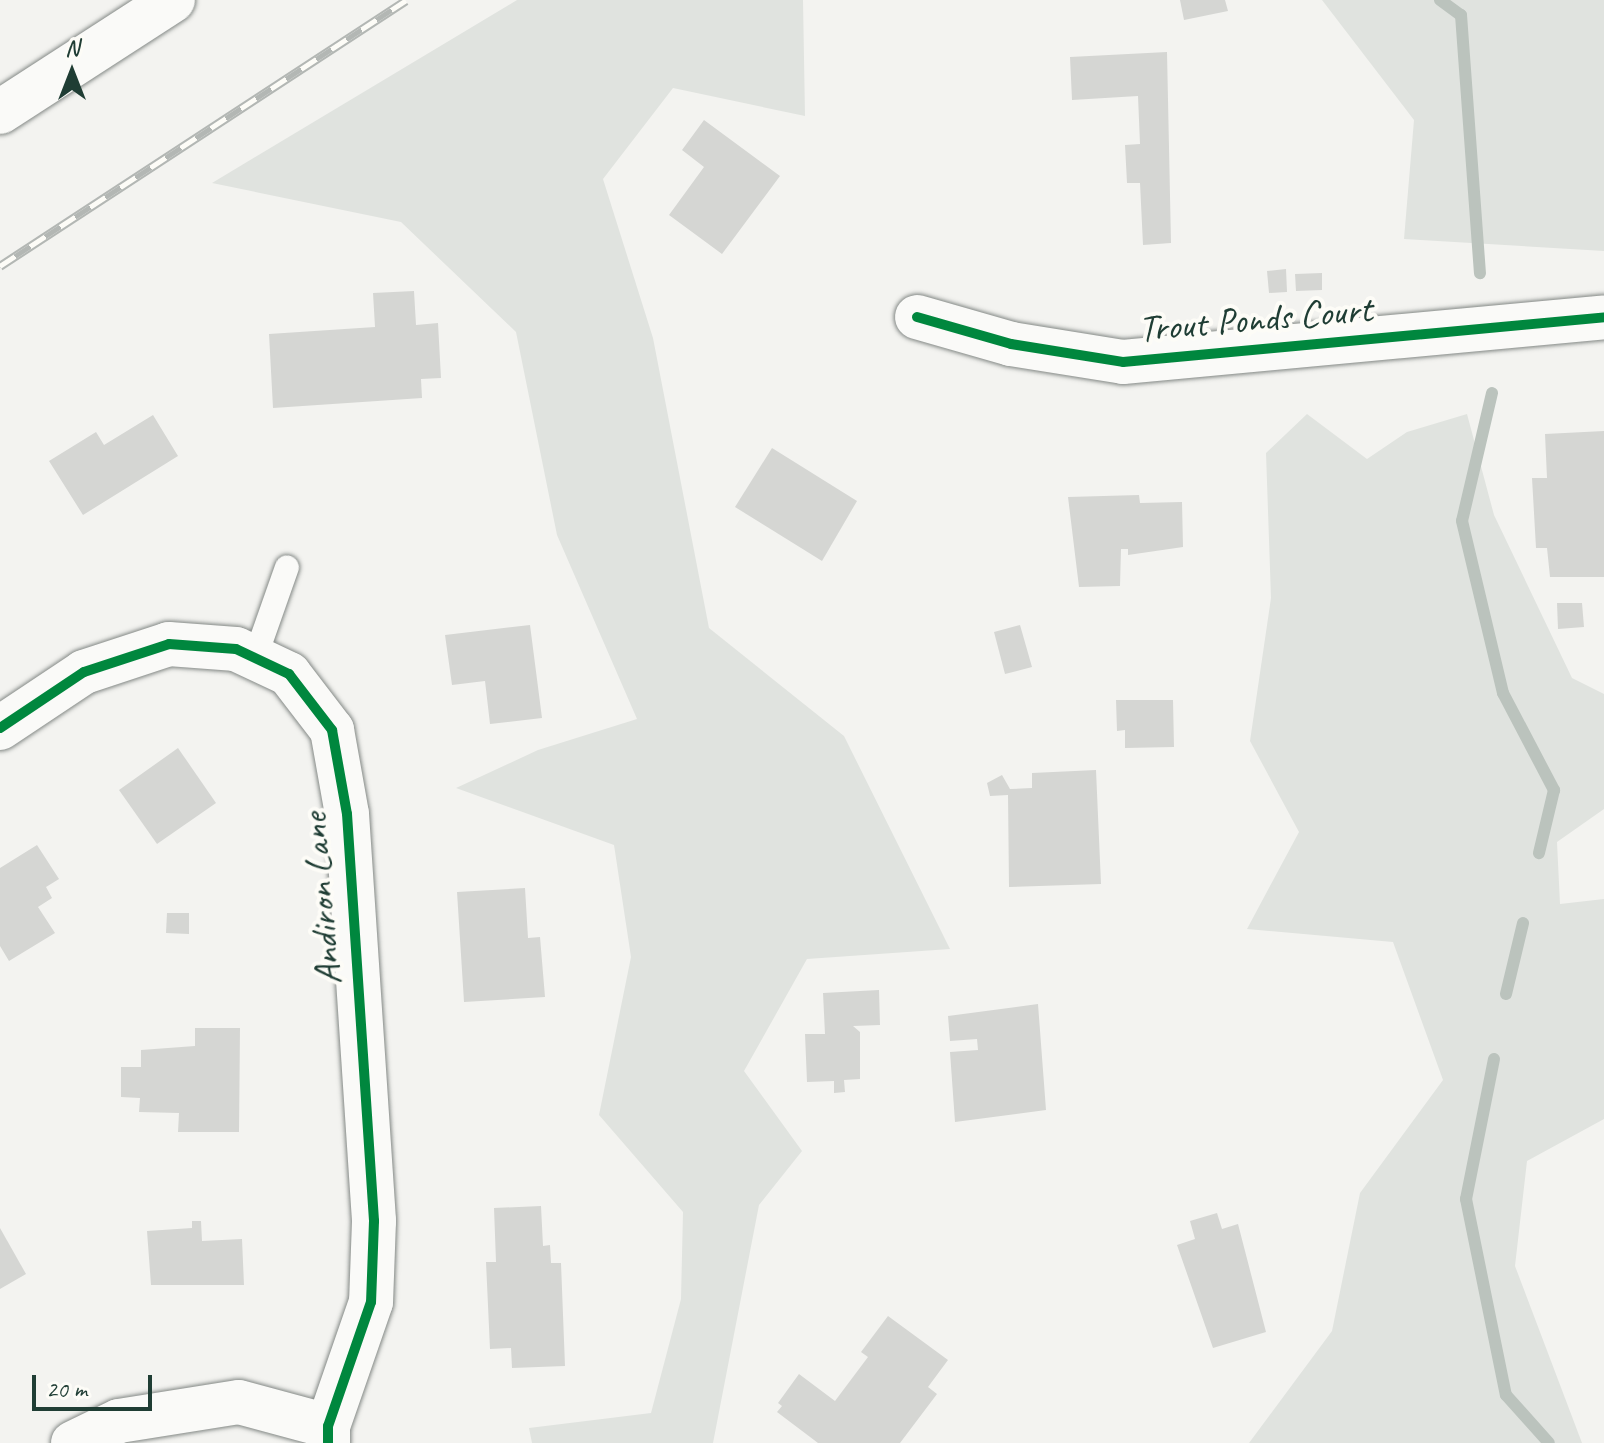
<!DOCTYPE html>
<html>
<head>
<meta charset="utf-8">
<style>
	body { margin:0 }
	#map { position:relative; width:1604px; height:1443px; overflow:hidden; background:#f3f3f0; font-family:Caveat,sans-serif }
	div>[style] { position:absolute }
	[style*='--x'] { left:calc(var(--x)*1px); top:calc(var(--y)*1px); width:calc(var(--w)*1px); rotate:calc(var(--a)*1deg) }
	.green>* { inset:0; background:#e0e3df }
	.stream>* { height:12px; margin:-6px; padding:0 6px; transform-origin:6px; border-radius:6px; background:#bbc3bd }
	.building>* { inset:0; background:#d5d6d3 }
	.roads { filter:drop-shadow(0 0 2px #848986) drop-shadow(0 0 2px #848986) }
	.lane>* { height:24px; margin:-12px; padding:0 12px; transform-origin:12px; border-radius:12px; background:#fafaf8 }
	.street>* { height:44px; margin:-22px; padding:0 22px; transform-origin:22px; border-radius:22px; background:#fafaf8 }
	.primary>* { height:44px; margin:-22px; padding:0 22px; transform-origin:22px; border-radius:22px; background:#fafaf8 }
	.rail>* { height:9px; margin-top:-4.5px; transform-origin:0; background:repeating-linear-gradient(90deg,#fdfcf7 0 18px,#b3b7b4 0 36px); box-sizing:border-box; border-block:2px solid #b3b7b4 }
	.cycleway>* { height:10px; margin:-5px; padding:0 5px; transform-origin:5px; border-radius:5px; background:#00873e }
	span { translate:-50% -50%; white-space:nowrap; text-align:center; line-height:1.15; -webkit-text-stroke:8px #fdfcf7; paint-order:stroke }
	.street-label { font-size:38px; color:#1f3d34 }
	.north { position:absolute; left:32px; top:32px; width:80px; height:80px; -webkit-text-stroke:6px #fdfcf7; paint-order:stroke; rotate:0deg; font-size:22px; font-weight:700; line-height:32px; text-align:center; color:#1f3d34 }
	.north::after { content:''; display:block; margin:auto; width:28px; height:36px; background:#1f3d34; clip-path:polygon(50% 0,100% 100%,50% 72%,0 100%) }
	.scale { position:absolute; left:32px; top:1375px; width:120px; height:36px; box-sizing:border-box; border:4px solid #1f3d34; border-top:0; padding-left:10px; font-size:24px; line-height:28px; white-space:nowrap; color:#1f3d34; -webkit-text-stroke:6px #fdfcf7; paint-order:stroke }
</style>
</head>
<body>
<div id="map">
	<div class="green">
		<div style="clip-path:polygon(517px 0,803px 0,805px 116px,673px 88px,603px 179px,653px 338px,709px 628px,844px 736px,950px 949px,807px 959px,744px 1071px,802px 1151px,759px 1205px,713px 1443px,532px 1443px,529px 1428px,651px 1413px,681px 1299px,683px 1212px,599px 1115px,631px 957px,614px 845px,456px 788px,538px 750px,637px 719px,557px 535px,516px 332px,401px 222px,212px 183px)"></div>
		<div style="clip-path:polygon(1322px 0,1604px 0,1604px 251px,1404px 239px,1414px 120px)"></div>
		<div style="clip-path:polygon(1307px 414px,1367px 459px,1407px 432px,1467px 414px,1494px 515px,1572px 678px,1604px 694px,1604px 809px,1557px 842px,1560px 904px,1604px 899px,1604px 1119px,1527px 1161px,1515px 1266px,1582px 1443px,1249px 1443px,1332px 1331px,1360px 1193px,1443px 1080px,1393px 942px,1247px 929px,1299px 832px,1250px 741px,1271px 598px,1266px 453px)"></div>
	</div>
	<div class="stream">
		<div style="--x:1440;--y:0;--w:26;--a:36"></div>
		<div style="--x:1461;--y:15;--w:259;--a:85.8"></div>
		<div style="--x:1492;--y:393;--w:131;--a:103.2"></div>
		<div style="--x:1462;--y:521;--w:177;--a:76.6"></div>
		<div style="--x:1503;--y:693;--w:110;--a:62.3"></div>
		<div style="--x:1554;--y:790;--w:65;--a:103.4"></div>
		<div style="--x:1506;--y:994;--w:73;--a:-76.5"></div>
		<div style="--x:1494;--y:1059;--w:143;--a:101.3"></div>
		<div style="--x:1466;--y:1199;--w:200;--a:78.5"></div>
		<div style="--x:1506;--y:1395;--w:64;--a:48.1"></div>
	</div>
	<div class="building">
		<div style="clip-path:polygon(1180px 0,1225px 0,1228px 11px,1184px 20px)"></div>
		<div style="clip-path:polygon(1167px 52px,1171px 243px,1143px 245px,1140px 183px,1127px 183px,1125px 145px,1140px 144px,1138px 96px,1072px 100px,1070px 57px)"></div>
		<div style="clip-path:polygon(704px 120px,780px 176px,722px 254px,669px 215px,704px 167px,682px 150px)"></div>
		<div style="clip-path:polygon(1286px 269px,1287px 292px,1269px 293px,1267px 271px)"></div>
		<div style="clip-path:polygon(1322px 273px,1322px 290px,1296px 291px,1295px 274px)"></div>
		<div style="clip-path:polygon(414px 291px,416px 325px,438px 323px,441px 378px,421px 379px,422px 398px,273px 408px,269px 334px,375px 327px,373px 293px)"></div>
		<div style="clip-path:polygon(153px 415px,178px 456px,83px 515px,49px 461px,96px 432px,104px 445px)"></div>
		<div style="clip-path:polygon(1604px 431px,1604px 577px,1550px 577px,1547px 548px,1536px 548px,1532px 478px,1547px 478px,1545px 434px)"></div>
		<div style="clip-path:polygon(772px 448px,857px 501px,822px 561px,735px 507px)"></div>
		<div style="clip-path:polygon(1139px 495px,1140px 503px,1182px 502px,1183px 547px,1128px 555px,1128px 549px,1121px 549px,1120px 586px,1079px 587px,1068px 497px)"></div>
		<div style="clip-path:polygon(1557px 603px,1582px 603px,1584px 627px,1558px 629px)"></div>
		<div style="clip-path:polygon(530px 625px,542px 718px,490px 724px,485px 681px,452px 685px,445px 635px)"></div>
		<div style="clip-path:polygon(1020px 625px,1032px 667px,1005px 674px,994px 632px)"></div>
		<div style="clip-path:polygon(1116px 700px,1173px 700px,1174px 747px,1125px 748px,1125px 730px,1117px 731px)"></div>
		<div style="clip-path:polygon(178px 748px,216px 803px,157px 844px,119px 790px)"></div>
		<div style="clip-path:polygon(1096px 770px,1101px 884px,1009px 887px,1008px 795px,990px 796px,987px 783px,1002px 775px,1010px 789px,1032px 788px,1032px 773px)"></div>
		<div style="clip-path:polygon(37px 845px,59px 879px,46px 887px,52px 898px,38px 907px,55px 933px,9px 961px,0 946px,0 868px)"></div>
		<div style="clip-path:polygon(525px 888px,528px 938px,540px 937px,545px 997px,464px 1002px,457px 892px)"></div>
		<div style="clip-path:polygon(167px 913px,189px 913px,189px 934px,166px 933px)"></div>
		<div style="clip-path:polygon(879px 990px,880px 1025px,853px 1026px,860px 1032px,860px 1079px,844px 1080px,845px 1092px,834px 1093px,834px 1081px,807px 1082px,805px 1034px,825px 1034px,823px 993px)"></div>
		<div style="clip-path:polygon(1038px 1004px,1046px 1110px,955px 1122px,950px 1052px,978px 1050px,977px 1039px,950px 1041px,948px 1016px)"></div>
		<div style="clip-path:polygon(195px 1028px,240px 1028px,239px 1132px,178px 1132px,179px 1113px,139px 1112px,140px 1098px,121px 1097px,121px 1067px,141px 1067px,141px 1050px,195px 1046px)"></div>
		<div style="clip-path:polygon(541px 1206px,543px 1246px,550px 1245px,551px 1263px,561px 1263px,565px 1366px,512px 1368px,511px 1348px,490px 1349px,486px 1262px,496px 1262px,494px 1208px)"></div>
		<div style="clip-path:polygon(1217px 1213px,1222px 1229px,1238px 1224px,1266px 1332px,1213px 1348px,1177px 1245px,1195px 1239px,1190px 1221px)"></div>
		<div style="clip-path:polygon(192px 1221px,201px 1221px,202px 1241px,242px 1239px,244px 1285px,151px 1285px,147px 1231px,192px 1228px)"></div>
		<div style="clip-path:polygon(0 1228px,26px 1274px,0 1289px)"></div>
		<div style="clip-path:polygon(888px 1316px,948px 1360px,928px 1387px,937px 1394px,900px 1443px,818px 1443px,777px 1412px,782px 1406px,778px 1403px,799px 1374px,835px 1401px,868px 1357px,861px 1352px)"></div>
	</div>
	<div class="roads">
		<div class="lane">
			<div style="--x:255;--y:658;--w:96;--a:-70.6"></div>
		</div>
		<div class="street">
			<div style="--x:917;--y:317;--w:98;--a:16"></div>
			<div style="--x:1011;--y:344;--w:113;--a:9.1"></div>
			<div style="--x:1123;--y:362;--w:483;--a:-5.3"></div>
			<div style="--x:0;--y:728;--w:101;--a:-33.7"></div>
			<div style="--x:84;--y:672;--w:89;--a:-18.2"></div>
			<div style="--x:169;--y:644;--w:67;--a:4.3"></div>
			<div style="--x:236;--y:649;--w:59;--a:25.3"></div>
			<div style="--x:289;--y:674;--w:71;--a:52.5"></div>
			<div style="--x:332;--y:730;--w:85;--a:79.9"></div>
			<div style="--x:347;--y:814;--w:408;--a:86.2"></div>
			<div style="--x:374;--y:1221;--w:81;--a:92.1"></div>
			<div style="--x:371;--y:1302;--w:131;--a:109.1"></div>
			<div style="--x:328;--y:1426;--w:17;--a:90"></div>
			<div style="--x:73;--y:1443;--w:51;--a:-25.6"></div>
			<div style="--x:119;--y:1421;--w:121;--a:-9"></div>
			<div style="--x:239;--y:1402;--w:92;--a:15.1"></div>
		</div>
		<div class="primary">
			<div style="--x:0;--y:112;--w:206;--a:-32.9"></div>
		</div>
	</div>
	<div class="rail">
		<div style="--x:0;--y:266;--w:485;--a:-33.2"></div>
	</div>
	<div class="cycleway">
		<div style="--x:917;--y:317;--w:98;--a:16"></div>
		<div style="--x:1011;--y:344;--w:113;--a:9.1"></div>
		<div style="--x:1123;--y:362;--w:483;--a:-5.3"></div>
		<div style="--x:0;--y:728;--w:101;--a:-33.7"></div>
		<div style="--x:84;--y:672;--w:89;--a:-18.2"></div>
		<div style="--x:169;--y:644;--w:67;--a:4.3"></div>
		<div style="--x:236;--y:649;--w:59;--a:25.3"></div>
		<div style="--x:289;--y:674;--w:71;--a:52.5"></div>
		<div style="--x:332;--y:730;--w:85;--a:79.9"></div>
		<div style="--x:347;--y:814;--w:408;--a:86.2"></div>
		<div style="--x:374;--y:1221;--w:81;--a:92.1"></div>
		<div style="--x:371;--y:1302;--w:131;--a:109.1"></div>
		<div style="--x:328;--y:1426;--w:17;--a:90"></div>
	</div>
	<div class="street-label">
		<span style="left:1255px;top:319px;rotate:-5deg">Trout Ponds Court</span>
		<span style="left:321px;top:899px;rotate:-95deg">Andiron Lane</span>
	</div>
	<div class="north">N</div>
	<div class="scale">20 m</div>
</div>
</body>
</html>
